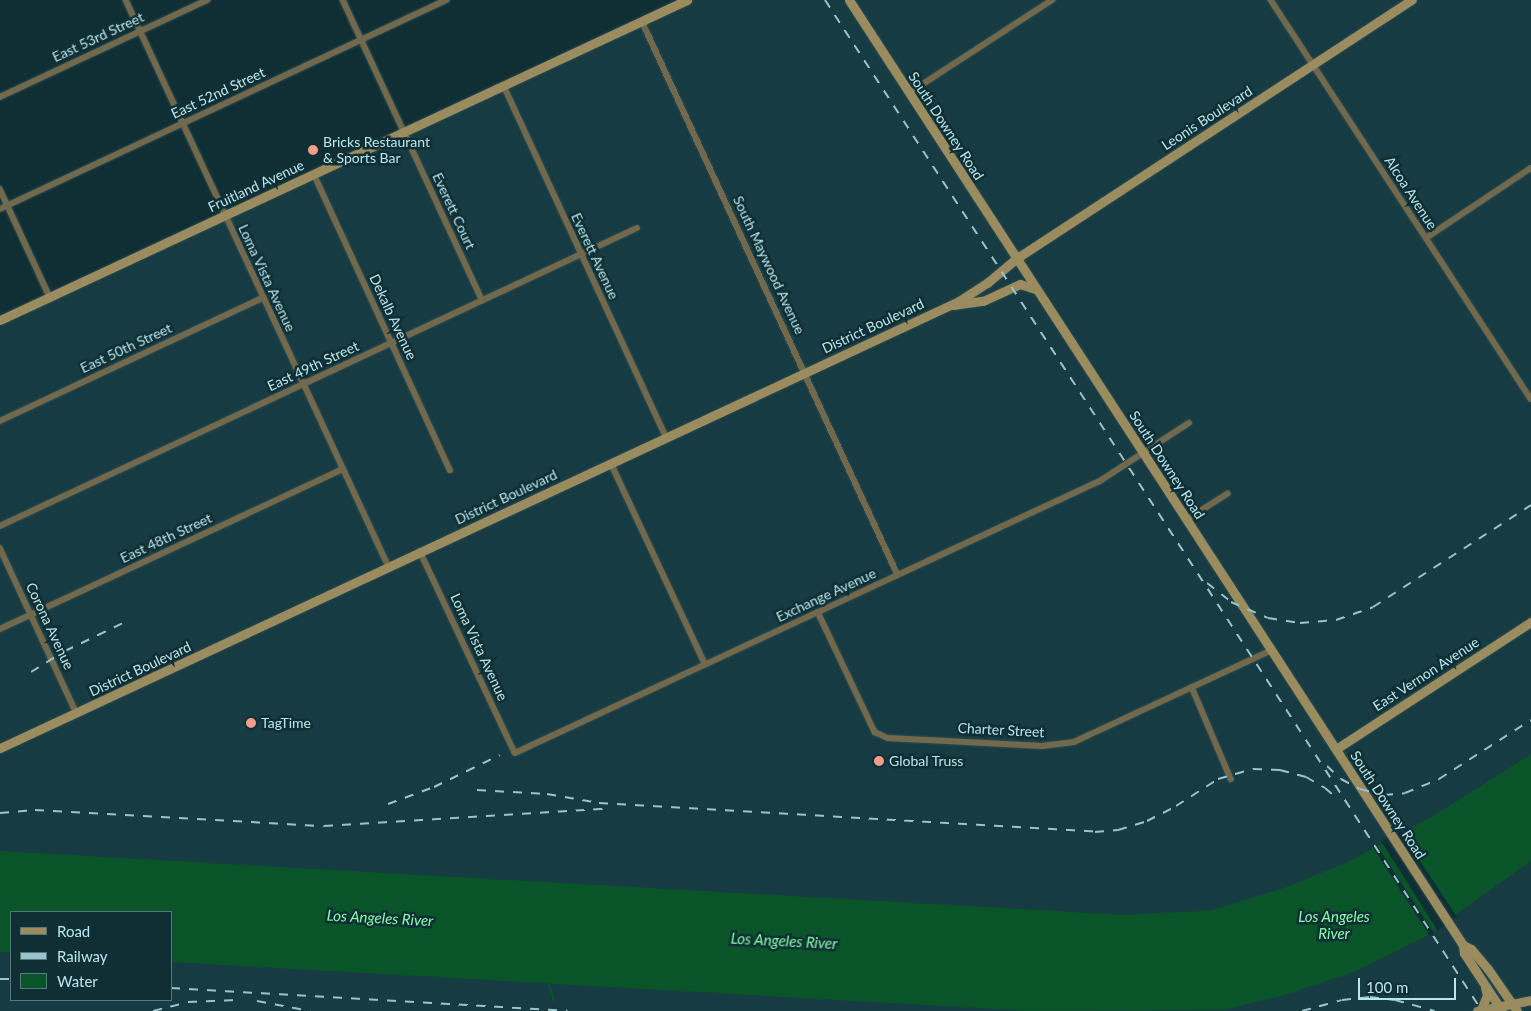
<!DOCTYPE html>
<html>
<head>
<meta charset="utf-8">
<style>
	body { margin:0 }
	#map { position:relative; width:1531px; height:1011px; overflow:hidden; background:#0f2f34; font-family:Lato,sans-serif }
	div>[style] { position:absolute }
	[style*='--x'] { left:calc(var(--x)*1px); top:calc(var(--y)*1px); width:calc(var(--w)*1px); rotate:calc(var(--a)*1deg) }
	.built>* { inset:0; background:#173b42 }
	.water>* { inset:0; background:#095428 }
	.pier>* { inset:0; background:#0f2f34 }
	.stream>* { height:2px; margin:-1px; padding:0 1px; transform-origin:1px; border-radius:1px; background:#095428 }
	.roads { filter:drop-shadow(0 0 1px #2a4c52) drop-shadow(0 0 1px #2a4c52) }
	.street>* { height:5.5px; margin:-2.75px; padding:0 2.75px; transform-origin:2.75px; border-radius:2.75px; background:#72694d }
	.secondary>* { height:9px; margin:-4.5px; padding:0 4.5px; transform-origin:4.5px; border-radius:4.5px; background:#9b8c5f }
	.rail>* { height:2px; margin-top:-1px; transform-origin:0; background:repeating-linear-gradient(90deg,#9ac3cc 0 9px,transparent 0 18px) }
	.dots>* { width:14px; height:14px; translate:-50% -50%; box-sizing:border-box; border:2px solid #0f2f34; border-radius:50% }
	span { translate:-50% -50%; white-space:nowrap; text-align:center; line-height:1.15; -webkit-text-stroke:5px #0f2f34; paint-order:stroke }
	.street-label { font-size:14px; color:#b9e5ee }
	.poi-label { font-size:14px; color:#b9e5ee }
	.left { translate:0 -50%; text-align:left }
	.water-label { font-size:15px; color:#8afca9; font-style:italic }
	.legend { position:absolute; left:10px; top:911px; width:162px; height:90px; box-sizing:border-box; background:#0f2f34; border:1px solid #53787e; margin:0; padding:6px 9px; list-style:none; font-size:15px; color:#b9e5ee }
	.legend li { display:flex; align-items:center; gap:10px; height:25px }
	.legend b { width:25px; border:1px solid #53787e }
	.scale { position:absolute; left:1358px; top:978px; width:98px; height:22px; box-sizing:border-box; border:2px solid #b9e5ee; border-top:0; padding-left:6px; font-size:15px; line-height:18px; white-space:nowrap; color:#b9e5ee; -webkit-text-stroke:4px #0f2f34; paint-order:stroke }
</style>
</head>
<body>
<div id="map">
	<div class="built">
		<div style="clip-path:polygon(evenodd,686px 0,1531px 0,1531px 1011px,0 1011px,0 319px,686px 0,11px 912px,171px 912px,171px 1000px,11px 1000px,11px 912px)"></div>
	</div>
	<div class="water">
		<div style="clip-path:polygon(1531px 754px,1531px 861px,1423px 938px,1354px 972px,1282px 996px,1223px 1010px,1030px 1011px,171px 962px,171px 912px,11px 912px,11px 952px,0 952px,0 851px,1126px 915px,1212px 910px,1287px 887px,1350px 861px,1435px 815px)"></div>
	</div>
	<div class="pier">
		<div style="clip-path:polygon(1400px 831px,1457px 917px,1438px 931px,1381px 841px)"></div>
		<div style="clip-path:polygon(1376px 844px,1434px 933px,1430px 936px,1372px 846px)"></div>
	</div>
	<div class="stream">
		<div style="--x:548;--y:982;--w:20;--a:72"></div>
	</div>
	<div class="roads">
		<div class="street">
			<div style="--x:126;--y:0;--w:623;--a:65.12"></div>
			<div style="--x:343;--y:0;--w:331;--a:65.1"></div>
			<div style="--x:1271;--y:0;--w:476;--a:56.9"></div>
			<div style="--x:642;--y:21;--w:610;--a:65.2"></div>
			<div style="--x:504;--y:86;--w:387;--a:65.2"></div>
			<div style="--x:909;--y:93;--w:171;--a:-33"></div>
			<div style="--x:0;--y:97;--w:229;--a:-25.1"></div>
			<div style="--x:314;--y:174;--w:326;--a:65.3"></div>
			<div style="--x:0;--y:189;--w:119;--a:65.2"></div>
			<div style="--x:0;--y:209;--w:493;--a:-25.1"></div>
			<div style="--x:1426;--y:238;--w:126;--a:-33.7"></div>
			<div style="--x:0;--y:421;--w:290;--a:-25.1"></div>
			<div style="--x:611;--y:463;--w:222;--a:64.9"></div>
			<div style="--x:1186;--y:520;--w:49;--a:-32.4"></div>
			<div style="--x:0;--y:526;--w:703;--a:-25.07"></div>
			<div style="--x:0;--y:548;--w:183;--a:65.1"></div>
			<div style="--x:420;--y:551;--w:223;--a:64.8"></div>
			<div style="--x:515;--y:753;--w:645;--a:-24.94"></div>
			<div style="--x:1100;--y:481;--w:106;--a:-33.1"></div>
			<div style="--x:818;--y:612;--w:133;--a:64.6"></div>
			<div style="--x:875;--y:732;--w:14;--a:25"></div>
			<div style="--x:888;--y:738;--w:154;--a:3"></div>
			<div style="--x:1042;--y:746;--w:32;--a:-7"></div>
			<div style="--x:1074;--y:742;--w:216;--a:-24.9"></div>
			<div style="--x:0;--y:629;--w:378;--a:-25"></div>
			<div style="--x:1192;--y:687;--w:100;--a:67"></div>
		</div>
		<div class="secondary">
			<div style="--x:849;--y:0;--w:1127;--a:56.99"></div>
			<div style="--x:1463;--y:945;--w:8;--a:83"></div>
			<div style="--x:1464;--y:953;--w:69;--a:56.8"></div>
			<div style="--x:953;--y:305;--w:30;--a:-8"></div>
			<div style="--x:983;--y:301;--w:41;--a:-24.7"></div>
			<div style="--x:1020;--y:284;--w:16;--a:18"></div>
			<div style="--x:0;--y:320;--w:758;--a:-24.98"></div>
			<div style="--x:0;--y:748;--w:1058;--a:-24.99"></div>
			<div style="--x:959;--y:301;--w:33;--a:-33"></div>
			<div style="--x:987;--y:283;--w:39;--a:-40"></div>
			<div style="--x:1017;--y:258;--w:472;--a:-33.2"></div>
			<div style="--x:1336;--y:749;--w:233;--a:-33.1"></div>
			<div style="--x:1463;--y:945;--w:9;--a:27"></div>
			<div style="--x:1471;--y:949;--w:26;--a:50"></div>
			<div style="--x:1488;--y:969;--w:51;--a:55.4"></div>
			<div style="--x:1481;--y:1010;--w:16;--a:-68"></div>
			<div style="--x:1487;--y:995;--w:8;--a:-104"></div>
			<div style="--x:1477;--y:1011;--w:55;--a:-11.5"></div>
		</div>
	</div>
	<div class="rail">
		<div style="--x:825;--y:0;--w:1206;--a:56.98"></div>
		<div style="--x:1207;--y:583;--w:31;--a:38"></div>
		<div style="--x:1231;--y:602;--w:40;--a:23.4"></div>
		<div style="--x:1268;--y:618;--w:32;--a:9"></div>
		<div style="--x:1300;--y:623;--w:36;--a:-5"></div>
		<div style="--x:1336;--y:620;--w:39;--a:-19"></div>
		<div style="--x:1373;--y:607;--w:188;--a:-32.8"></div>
		<div style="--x:31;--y:672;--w:40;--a:-32"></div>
		<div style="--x:65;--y:651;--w:71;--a:-25.8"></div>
		<div style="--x:1327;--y:766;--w:19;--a:43"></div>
		<div style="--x:1341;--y:779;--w:21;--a:28"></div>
		<div style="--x:1360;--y:789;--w:25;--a:14"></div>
		<div style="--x:1384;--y:795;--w:21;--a:-5"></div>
		<div style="--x:1405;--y:793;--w:37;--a:-22"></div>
		<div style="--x:1439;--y:779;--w:109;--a:-32.7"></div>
		<div style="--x:477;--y:790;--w:70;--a:3.3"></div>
		<div style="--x:547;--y:794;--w:53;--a:9.8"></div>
		<div style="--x:599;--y:803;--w:497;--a:3.3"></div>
		<div style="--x:1095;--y:832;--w:23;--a:-5"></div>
		<div style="--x:1118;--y:830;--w:30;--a:-17"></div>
		<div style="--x:1147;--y:821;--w:33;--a:-27"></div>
		<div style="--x:1176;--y:806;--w:50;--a:-32.7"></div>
		<div style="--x:1218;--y:779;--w:36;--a:-16"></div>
		<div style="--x:1253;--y:769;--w:27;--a:2"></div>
		<div style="--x:1280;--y:770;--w:27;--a:15"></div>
		<div style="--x:1306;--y:777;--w:22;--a:30"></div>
		<div style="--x:1325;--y:788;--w:18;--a:41"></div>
		<div style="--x:388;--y:804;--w:49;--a:-20.3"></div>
		<div style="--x:434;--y:787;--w:73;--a:-25.9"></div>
		<div style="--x:0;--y:813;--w:35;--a:-5"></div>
		<div style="--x:35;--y:810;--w:289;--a:3.2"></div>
		<div style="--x:324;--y:826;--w:281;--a:-3.5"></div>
		<div style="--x:0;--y:979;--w:11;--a:0"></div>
		<div style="--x:171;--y:988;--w:397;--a:3.3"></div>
		<div style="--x:257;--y:1001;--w:54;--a:10.7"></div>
		<div style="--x:153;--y:1011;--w:36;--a:-14"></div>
		<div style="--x:188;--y:1002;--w:49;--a:-2.3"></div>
		<div style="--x:1302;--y:1011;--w:41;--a:-15.4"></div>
		<div style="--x:1342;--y:1000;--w:28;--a:-6"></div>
		<div style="--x:1370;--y:997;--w:25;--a:7"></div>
		<div style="--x:1395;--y:1000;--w:41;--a:15.4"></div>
	</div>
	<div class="dots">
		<div style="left:313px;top:150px;background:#f49d8d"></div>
		<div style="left:251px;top:723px;background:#f49d8d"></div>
		<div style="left:879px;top:761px;background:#f49d8d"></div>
	</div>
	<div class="street-label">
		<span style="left:98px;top:37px;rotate:-25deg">East 53rd Street</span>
		<span style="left:218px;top:93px;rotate:-25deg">East 52nd Street</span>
		<span style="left:1207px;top:118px;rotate:-33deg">Leonis Boulevard</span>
		<span style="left:946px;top:126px;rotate:57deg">South Downey Road</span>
		<span style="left:256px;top:186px;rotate:-25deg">Fruitland Avenue</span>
		<span style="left:1411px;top:193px;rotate:57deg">Alcoa Avenue</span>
		<span style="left:454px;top:211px;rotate:65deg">Everett Court</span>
		<span style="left:595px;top:256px;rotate:65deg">Everett Avenue</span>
		<span style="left:769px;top:265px;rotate:65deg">South Maywood Avenue</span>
		<span style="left:267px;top:278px;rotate:65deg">Loma Vista Avenue</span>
		<span style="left:393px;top:317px;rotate:65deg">Dekalb Avenue</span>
		<span style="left:873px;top:326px;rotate:-25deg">District Boulevard</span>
		<span style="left:126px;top:348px;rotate:-25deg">East 50th Street</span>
		<span style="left:313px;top:366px;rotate:-25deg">East 49th Street</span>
		<span style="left:1167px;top:465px;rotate:57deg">South Downey Road</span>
		<span style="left:506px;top:497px;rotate:-25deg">District Boulevard</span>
		<span style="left:166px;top:538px;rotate:-25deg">East 48th Street</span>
		<span style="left:826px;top:595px;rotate:-25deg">Exchange Avenue</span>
		<span style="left:50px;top:626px;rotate:65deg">Corona Avenue</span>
		<span style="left:479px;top:647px;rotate:65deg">Loma Vista Avenue</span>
		<span style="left:140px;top:669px;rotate:-25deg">District Boulevard</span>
		<span style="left:1426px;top:674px;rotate:-33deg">East Vernon Avenue</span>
		<span style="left:1001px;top:730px;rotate:3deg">Charter Street</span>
		<span style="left:1388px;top:805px;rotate:57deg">South Downey Road</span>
	</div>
	<div class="poi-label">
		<span class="left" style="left:323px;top:150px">Bricks Restaurant<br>&amp; Sports Bar</span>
		<span class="left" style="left:261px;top:723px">TagTime</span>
		<span class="left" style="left:889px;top:761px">Global Truss</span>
	</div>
	<div class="water-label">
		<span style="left:1334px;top:925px">Los Angeles<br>River</span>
		<span style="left:380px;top:918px;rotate:3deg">Los Angeles River</span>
		<span style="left:784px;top:941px;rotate:3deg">Los Angeles River</span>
	</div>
	<ul class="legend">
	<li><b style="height:6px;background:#9b8c5f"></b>Road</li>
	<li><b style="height:6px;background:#9ac3cc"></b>Railway</li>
	<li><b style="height:14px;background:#095428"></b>Water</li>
	</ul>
	<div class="scale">100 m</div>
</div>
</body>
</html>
